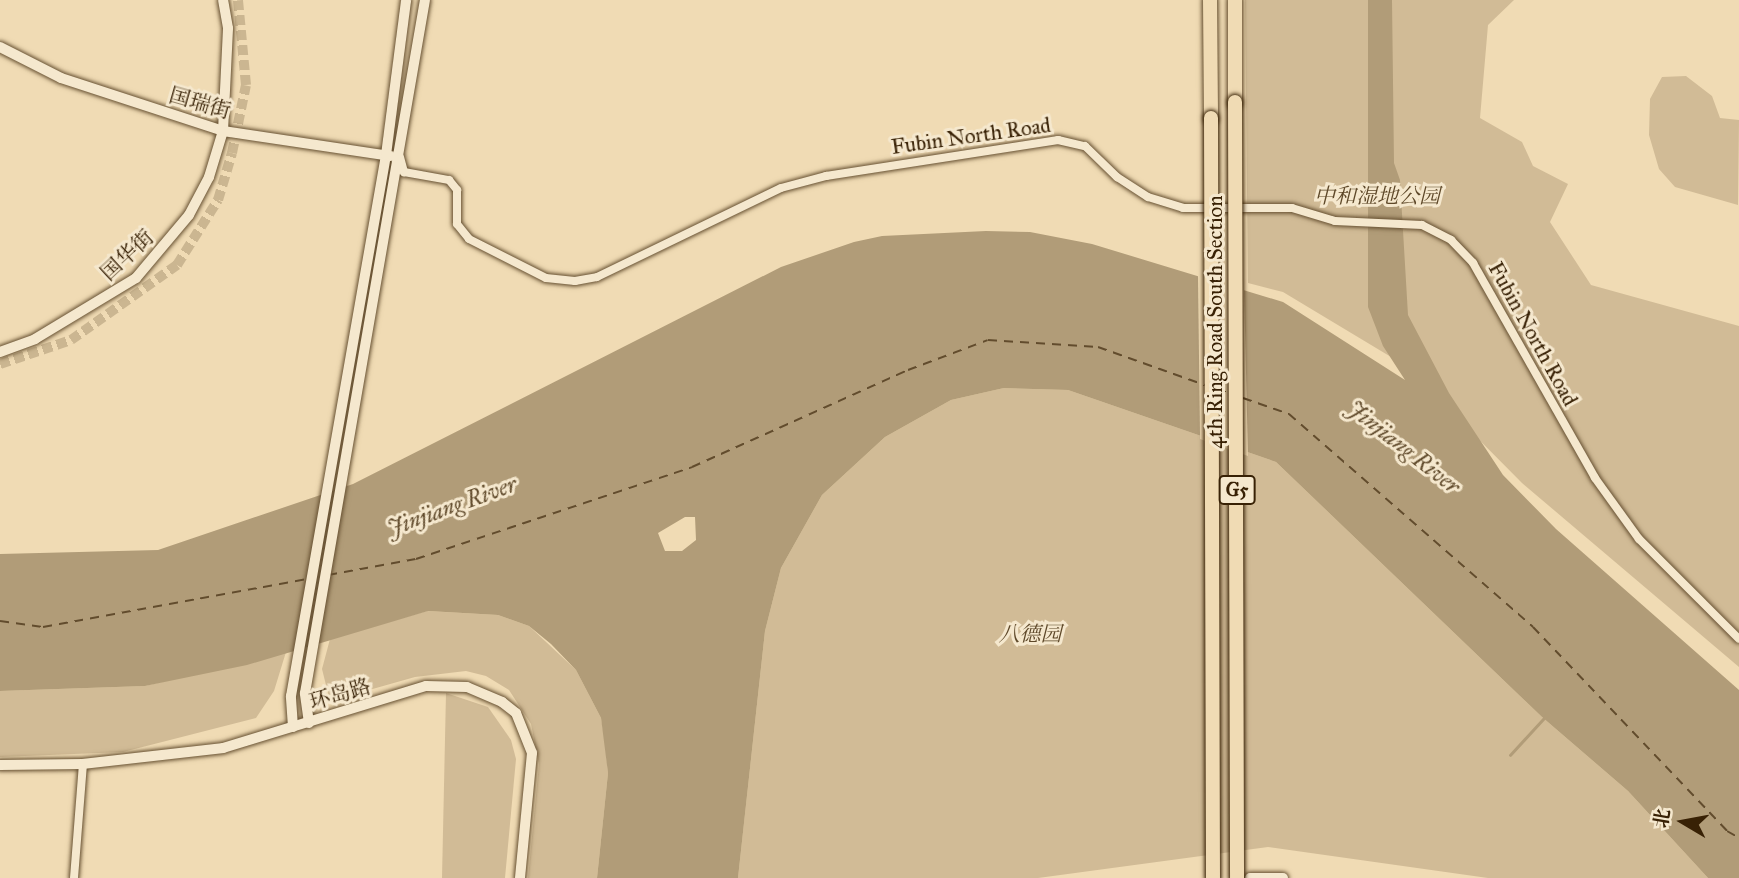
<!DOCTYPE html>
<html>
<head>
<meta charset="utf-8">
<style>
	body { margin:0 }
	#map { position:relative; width:1739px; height:878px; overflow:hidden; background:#f0dbb4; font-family:"IM FELL Great Primer","Noto Serif SC",serif }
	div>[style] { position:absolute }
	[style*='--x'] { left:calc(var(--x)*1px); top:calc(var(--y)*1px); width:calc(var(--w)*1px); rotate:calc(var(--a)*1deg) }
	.green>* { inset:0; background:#d1bb96 }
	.water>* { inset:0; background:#b19c78 }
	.pier>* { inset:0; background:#f0dbb4 }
	.stream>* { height:2.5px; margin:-1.25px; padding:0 1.25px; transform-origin:1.25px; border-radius:1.25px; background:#b19c78 }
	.ferry>* { height:2px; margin-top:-1px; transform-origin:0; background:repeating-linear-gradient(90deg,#624c2d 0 9px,transparent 0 16px) }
	.secondary-tunnel>* { height:10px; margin-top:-5px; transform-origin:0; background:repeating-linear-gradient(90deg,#cbb691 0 10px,transparent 0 15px) }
	.roads { filter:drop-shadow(0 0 2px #665031) drop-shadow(0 0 2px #665031) }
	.minor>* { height:8px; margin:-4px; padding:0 4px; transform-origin:4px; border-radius:4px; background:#f5e8ce }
	.tertiary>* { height:10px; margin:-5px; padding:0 5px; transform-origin:5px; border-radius:5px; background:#f5e8ce }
	.secondary>* { height:10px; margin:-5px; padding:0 5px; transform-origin:5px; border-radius:5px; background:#f5e8ce }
	.motorway>* { height:14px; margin:-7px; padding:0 7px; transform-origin:7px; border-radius:7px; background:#f0dbb4 }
	.bridges { filter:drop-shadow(0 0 2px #382105) drop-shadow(0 0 2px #382105) }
	.motorway-bridge>* { height:14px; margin:-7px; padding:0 7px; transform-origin:7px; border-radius:7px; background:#f0dbb4 }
	span { translate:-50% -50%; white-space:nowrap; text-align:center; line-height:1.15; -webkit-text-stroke:6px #f5e8ce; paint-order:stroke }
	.shield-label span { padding:2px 5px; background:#f5e8ce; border:2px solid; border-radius:5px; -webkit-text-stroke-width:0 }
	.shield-label { font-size:19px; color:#382105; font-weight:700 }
	.street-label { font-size:21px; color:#382105 }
	.park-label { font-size:21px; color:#5e4829; font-style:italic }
	.water-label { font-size:23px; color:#624c2d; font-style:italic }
	.north { position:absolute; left:1648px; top:787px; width:70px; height:70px; -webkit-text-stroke:5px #f5e8ce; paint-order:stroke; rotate:280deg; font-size:19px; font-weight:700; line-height:28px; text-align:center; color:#382105 }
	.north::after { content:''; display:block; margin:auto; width:24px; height:32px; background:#382105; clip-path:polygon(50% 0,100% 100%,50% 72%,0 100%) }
</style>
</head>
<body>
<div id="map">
	<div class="green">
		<div style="clip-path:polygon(1245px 0,1514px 0,1488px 25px,1480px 118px,1522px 142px,1533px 166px,1568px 184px,1550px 222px,1591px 285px,1739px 326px,1739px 667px,1522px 483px,1406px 366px,1283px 292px,1248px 283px)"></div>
		<div style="clip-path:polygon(1686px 76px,1712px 96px,1720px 118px,1739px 120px,1738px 205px,1675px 187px,1659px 169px,1649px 135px,1650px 99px,1662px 77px)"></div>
		<div style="clip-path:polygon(1004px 388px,1068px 390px,1276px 462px,1542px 717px,1628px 791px,1708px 878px,1488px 878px,1268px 847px,1038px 878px,738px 878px,765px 631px,781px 568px,822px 495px,885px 437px,951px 400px)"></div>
		<div style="clip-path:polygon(427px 611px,498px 615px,529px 626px,576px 670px,601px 718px,605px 742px,608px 773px,597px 878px,528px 878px,539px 764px,531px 724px,509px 690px,486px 676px,466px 671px,415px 677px,330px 701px,322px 669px,330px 639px)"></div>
		<div style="clip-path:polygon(286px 652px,274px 691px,256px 718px,123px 752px,0 757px,0 691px,145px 686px)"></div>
		<div style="clip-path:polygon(446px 693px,488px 707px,511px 740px,516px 759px,505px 878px,442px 878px)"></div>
	</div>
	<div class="water">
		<div style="clip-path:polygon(evenodd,1368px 0,1392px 0,1394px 163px,1400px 180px,1408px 315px,1449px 393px,1503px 475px,1556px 529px,1739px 690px,1739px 878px,1708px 878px,1628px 791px,1542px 717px,1276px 462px,1068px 390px,1004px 388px,951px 400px,885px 437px,822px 495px,781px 568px,765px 631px,738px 878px,597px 878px,608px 773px,601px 718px,576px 670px,551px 644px,529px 626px,498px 615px,428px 611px,247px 665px,145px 686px,0 691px,0 554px,158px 550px,353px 484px,781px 267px,854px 242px,882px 236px,986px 231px,1030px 232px,1092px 244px,1283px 302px,1405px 380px,1383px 346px,1368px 307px,1368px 0,685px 517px,695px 517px,696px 540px,682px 551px,665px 551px,658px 533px,685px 517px)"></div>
	</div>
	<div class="pier">
		<div style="clip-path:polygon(1198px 275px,1244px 288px,1248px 456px,1200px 439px)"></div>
	</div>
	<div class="stream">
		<div style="--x:1510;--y:755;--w:53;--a:-47.3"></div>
	</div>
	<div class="ferry">
		<div style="--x:1217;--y:389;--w:12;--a:20"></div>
		<div style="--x:1243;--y:398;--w:49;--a:19.2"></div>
		<div style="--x:1289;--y:414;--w:324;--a:41.1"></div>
		<div style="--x:1533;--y:627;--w:282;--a:46.4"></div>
		<div style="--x:1727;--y:831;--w:14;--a:30"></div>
		<div style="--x:328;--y:575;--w:89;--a:-10.3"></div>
		<div style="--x:416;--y:559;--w:291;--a:-18.4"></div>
		<div style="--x:692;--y:467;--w:237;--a:-24.2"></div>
		<div style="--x:908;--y:370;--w:85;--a:-20.6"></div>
		<div style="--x:988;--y:340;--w:110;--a:3.6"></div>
		<div style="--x:1098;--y:347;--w:114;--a:19.6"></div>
		<div style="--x:0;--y:621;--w:43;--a:7.9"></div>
		<div style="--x:43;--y:627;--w:267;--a:-10.3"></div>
	</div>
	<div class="secondary-tunnel">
		<div style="--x:0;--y:364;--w:75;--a:-18.7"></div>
		<div style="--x:71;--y:340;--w:130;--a:-35.3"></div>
		<div style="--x:177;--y:265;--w:77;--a:-57.8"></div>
		<div style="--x:218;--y:200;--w:49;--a:-73.4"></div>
		<div style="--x:232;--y:153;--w:69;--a:-78.4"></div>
		<div style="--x:246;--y:85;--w:85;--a:-95.4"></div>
	</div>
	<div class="roads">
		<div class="minor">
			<div style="--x:400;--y:157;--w:16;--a:75"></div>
			<div style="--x:404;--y:172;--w:46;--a:10.1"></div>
			<div style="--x:449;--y:180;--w:13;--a:51"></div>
			<div style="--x:457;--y:190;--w:34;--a:90"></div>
			<div style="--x:457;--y:224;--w:19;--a:51"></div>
			<div style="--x:469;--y:239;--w:86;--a:26.9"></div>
			<div style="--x:546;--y:278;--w:29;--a:6"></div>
			<div style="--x:575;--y:281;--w:22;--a:-10"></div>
			<div style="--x:597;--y:277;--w:204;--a:-25.8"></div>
			<div style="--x:781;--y:188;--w:47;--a:-14.9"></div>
			<div style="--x:826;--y:176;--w:235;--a:-8.8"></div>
			<div style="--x:1058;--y:140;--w:28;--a:13"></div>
			<div style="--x:1085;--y:146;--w:45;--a:44.1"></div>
			<div style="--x:1117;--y:177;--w:37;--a:33"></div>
			<div style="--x:1148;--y:197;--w:37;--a:17"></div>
			<div style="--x:1183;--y:208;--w:109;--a:0"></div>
			<div style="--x:1292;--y:208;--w:45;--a:16.8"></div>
			<div style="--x:1335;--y:221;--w:87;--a:2.6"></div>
			<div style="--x:1422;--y:225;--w:33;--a:27"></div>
			<div style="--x:1451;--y:240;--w:32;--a:46"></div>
			<div style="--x:1473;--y:263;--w:247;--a:60.4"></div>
			<div style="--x:1595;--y:478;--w:75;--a:54.2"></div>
			<div style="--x:1639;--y:539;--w:141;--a:45"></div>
			<div style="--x:74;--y:878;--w:114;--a:-85.5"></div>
		</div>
		<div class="tertiary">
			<div style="--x:0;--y:47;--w:68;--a:26.9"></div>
			<div style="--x:61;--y:78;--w:170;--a:18.1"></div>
			<div style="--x:223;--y:131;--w:170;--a:8.5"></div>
			<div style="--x:0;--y:352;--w:37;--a:-20"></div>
			<div style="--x:35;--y:339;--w:118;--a:-31.1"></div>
			<div style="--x:136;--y:278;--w:82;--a:-49.9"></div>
			<div style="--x:189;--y:215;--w:43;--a:-62.2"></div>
			<div style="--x:209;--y:177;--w:48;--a:-73.1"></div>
			<div style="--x:223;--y:131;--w:103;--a:-87.2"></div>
			<div style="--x:228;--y:28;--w:28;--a:-100"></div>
			<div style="--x:309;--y:723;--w:30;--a:-98"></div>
			<div style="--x:305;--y:693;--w:703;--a:-80.18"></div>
			<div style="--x:293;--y:727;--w:31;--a:-94"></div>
			<div style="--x:291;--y:696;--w:549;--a:-80.04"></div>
			<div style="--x:386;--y:155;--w:156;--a:-82.6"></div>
			<div style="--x:0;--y:765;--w:83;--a:-0.7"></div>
			<div style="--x:83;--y:764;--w:141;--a:-6.5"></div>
			<div style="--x:223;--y:748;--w:212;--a:-17"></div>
			<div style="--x:426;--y:686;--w:41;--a:1.4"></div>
			<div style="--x:467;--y:687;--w:38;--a:23"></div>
			<div style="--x:502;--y:702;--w:18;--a:38"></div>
			<div style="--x:516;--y:713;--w:43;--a:68.2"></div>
			<div style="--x:532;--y:753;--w:126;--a:95.5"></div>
		</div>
		<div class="secondary">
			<div style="--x:1250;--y:878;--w:33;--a:0"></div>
		</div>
		<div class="motorway">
			<div style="--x:1210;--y:0;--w:118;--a:89.5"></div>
			<div style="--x:1235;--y:0;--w:102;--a:90"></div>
		</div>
	</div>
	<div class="bridges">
		<div class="motorway-bridge">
			<div style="--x:1235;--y:102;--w:776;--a:89.85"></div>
			<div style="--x:1211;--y:118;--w:760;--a:89.85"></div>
		</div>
	</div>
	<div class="shield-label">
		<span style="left:1237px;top:490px">G5</span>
	</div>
	<div class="street-label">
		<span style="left:200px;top:103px;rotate:16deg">国瑞街</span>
		<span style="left:971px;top:136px;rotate:-8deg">Fubin North Road</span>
		<span style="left:127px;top:255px;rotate:-43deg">国华街</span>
		<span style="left:1215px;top:322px;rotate:-90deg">4th Ring Road South Section</span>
		<span style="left:1533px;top:334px;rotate:61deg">Fubin North Road</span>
		<span style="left:340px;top:694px;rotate:-16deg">环岛路</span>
	</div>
	<div class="park-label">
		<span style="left:1377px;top:196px">中和湿地公园</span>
		<span style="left:1030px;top:634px">八德园</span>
	</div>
	<div class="water-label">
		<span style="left:1404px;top:447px;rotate:38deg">Jinjiang River</span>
		<span style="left:452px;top:506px;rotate:-20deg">Jinjiang River</span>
	</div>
	<div class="north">北</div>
</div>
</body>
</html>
